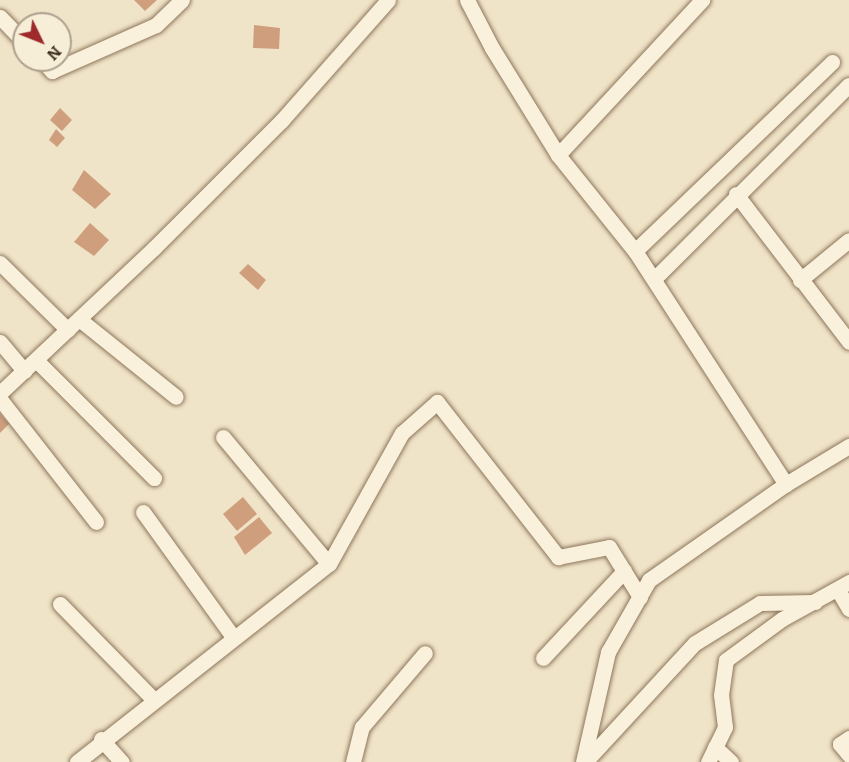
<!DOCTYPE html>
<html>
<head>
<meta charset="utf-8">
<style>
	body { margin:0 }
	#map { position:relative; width:849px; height:762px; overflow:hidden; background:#f0e4c8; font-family:Bitter,serif }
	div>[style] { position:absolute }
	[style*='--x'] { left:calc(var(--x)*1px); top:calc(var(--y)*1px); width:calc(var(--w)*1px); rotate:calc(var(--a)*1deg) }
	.building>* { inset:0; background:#cf9f7d }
	.roads { filter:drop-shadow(0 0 2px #8d765c) drop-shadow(0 0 2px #8d765c) }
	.minor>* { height:15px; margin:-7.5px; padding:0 7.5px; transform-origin:7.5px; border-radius:7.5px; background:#faf1dc }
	span { translate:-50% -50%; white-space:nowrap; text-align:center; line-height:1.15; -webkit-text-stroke:4.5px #f7eed8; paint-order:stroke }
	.north { position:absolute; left:12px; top:12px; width:60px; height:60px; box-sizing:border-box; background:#f7eed8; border:2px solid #ada18e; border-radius:50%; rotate:133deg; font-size:16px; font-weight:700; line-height:24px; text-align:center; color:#3d2e20 }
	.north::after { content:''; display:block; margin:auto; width:21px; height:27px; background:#9e2a2b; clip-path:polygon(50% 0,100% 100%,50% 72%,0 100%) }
</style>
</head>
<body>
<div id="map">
	<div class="building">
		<div style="clip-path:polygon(134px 0,157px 0,145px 11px)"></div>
		<div style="clip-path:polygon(254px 25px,280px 28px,279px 49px,253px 48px)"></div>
		<div style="clip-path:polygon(60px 108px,72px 120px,62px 131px,50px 120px)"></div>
		<div style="clip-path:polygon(56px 129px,65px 138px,57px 147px,49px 140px)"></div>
		<div style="clip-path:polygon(84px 170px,111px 194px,95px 209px,72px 190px)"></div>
		<div style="clip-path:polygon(90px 223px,109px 240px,94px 256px,74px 242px)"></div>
		<div style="clip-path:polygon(248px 264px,266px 280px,258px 290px,239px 273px)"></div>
		<div style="clip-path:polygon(0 414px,9px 424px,0 433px)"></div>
		<div style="clip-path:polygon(243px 497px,257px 514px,237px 531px,223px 514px)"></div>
		<div style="clip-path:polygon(259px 517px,272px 533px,245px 555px,234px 537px)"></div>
	</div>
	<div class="roads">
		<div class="minor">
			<div style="--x:467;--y:0;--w:54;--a:62.5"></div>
			<div style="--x:492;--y:48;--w:126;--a:58.3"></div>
			<div style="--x:558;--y:155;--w:123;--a:51.3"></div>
			<div style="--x:635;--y:251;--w:278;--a:57.1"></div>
			<div style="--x:0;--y:17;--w:35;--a:46"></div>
			<div style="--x:42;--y:60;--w:15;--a:48"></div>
			<div style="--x:52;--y:71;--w:114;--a:-23.9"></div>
			<div style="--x:156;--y:25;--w:36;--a:-44"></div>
			<div style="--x:558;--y:155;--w:212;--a:-47.1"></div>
			<div style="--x:736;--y:194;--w:186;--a:52.6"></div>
			<div style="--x:635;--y:251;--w:273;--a:-43.8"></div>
			<div style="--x:0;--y:263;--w:95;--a:44.6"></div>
			<div style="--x:654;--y:279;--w:275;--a:-44.9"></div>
			<div style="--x:800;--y:280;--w:63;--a:-39.2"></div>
			<div style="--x:79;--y:319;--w:124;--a:38.8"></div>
			<div style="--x:0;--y:342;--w:38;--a:50"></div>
			<div style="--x:36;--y:360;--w:167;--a:45"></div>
			<div style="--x:0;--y:393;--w:212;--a:-43.3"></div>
			<div style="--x:154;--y:248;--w:181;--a:-45"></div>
			<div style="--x:282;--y:120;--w:160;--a:-48.5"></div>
			<div style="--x:0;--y:399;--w:156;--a:52"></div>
			<div style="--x:223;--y:437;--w:165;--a:50.2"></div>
			<div style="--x:143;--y:512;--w:155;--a:54.2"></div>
			<div style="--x:838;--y:590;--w:22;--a:60"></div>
			<div style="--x:60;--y:604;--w:133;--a:45.6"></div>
			<div style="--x:543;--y:658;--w:119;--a:-47"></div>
			<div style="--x:849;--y:738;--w:11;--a:146"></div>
			<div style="--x:840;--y:744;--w:14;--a:51"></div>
			<div style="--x:101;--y:739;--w:31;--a:48"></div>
			<div style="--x:715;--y:747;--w:22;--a:43"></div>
			<div style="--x:77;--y:762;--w:320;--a:-38.2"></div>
			<div style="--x:329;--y:564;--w:150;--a:-60.9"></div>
			<div style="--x:402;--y:433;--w:47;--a:-41.5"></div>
			<div style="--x:437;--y:402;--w:197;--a:52"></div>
			<div style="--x:558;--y:557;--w:52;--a:-11.1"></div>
			<div style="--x:609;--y:547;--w:59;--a:58.2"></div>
			<div style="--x:353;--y:762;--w:36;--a:-76"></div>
			<div style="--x:362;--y:727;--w:97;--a:-49.6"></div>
			<div style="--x:583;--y:762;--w:113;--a:-77.2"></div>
			<div style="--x:608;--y:652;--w:83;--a:-60.3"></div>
			<div style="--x:649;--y:580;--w:167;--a:-35"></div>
			<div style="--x:786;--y:484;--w:74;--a:-31.1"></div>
			<div style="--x:585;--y:762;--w:162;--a:-47.3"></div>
			<div style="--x:695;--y:643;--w:76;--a:-31.6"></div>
			<div style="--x:760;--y:603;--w:55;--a:-1"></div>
			<div style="--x:708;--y:762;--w:39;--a:-64"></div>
			<div style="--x:725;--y:727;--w:32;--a:-97"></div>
			<div style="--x:721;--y:695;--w:35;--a:-82"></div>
			<div style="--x:726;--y:660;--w:69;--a:-36.2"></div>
			<div style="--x:782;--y:619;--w:77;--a:-28.9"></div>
		</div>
	</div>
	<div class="north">N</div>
</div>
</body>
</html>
